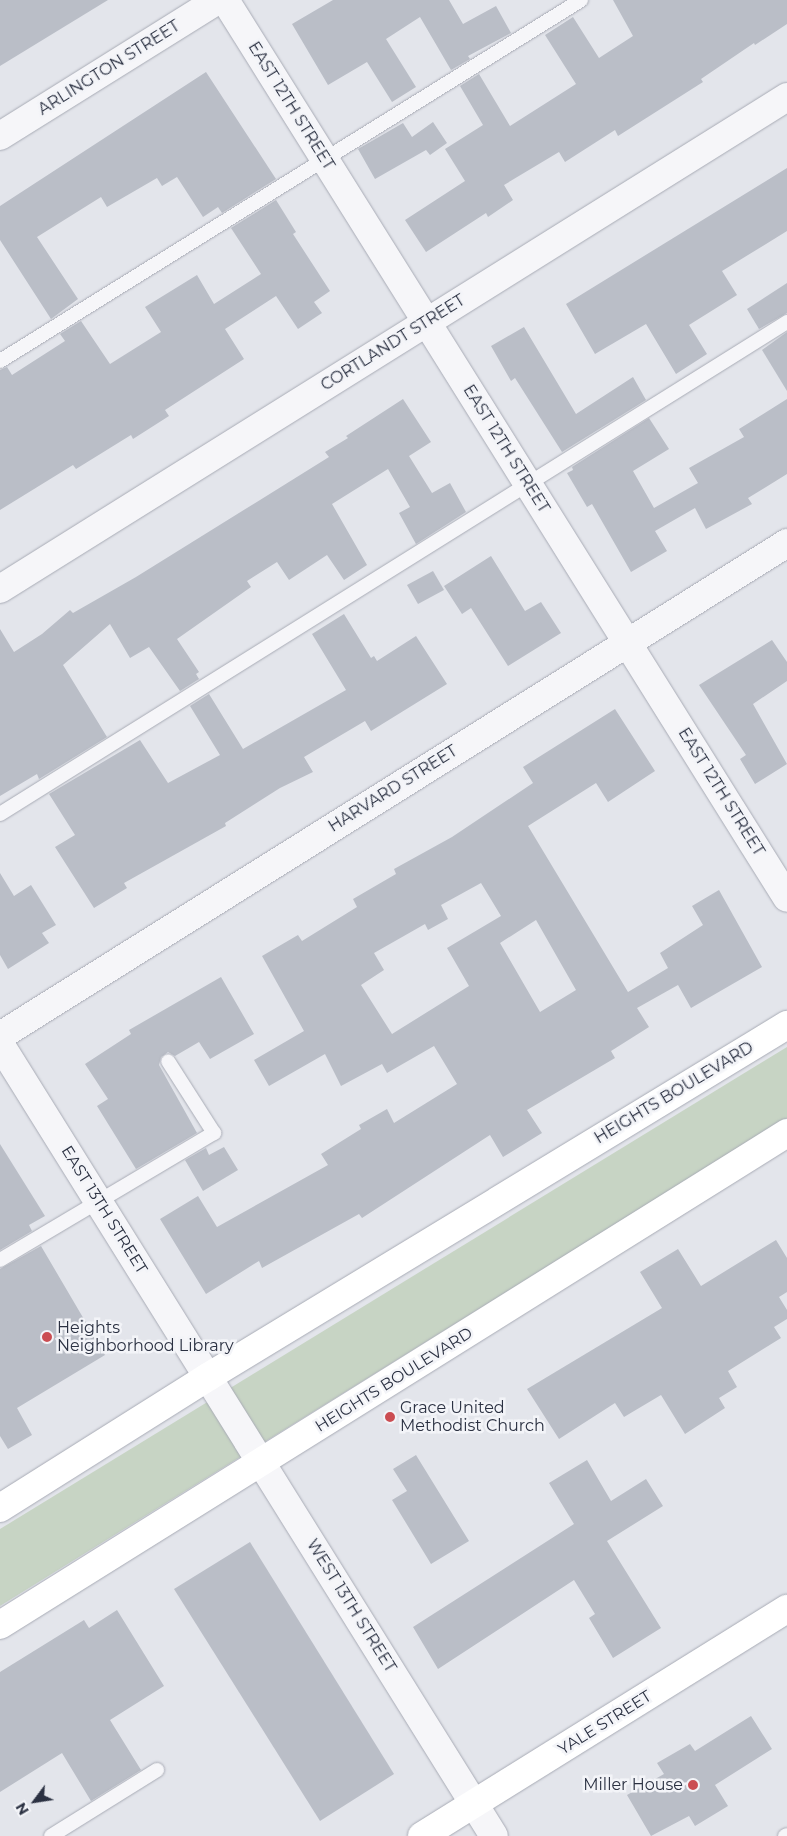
<!DOCTYPE html>
<html>
<head>
<meta charset="utf-8">
<style>
	body { margin:0 }
	#map { position:relative; width:787px; height:1836px; overflow:hidden; background:#e3e5eb; font-family:Montserrat,sans-serif }
	div>[style] { position:absolute }
	[style*='--x'] { left:calc(var(--x)*1px); top:calc(var(--y)*1px); width:calc(var(--w)*1px); rotate:calc(var(--a)*1deg) }
	.green>* { inset:0; background:#c7d4c4 }
	.building>* { inset:0; background:#babec7 }
	.roads { filter:drop-shadow(0 0 1px #a8abb5) drop-shadow(0 0 1px #a8abb5) }
	.service>* { height:14px; margin:-7px; padding:0 7px; transform-origin:7px; border-radius:7px; background:#f6f6f9 }
	.minor>* { height:28px; margin:-14px; padding:0 14px; transform-origin:14px; border-radius:14px; background:#f6f6f9 }
	.secondary>* { height:28px; margin:-14px; padding:0 14px; transform-origin:14px; border-radius:14px; background:#fff }
	.dots>* { width:14px; height:14px; translate:-50% -50%; box-sizing:border-box; border:2px solid #f3f4f8; border-radius:50% }
	span { translate:-50% -50%; white-space:nowrap; text-align:center; line-height:1.15; -webkit-text-stroke:5px #f3f4f8; paint-order:stroke }
	.street-label { font-size:16px; color:#2b3142 }
	.poi-label { font-size:16px; color:#2b3142 }
	.left { translate:0 -50%; text-align:left }
	.right { translate:-100% -50%; text-align:right }
	.north { position:absolute; left:10px; top:1776px; width:50px; height:50px; -webkit-text-stroke:4px #f3f4f8; paint-order:stroke; rotate:239deg; font-size:14px; font-weight:700; line-height:20px; text-align:center; color:#2b3142 }
	.north::after { content:''; display:block; margin:auto; width:18px; height:22px; background:#2b3142; clip-path:polygon(50% 0,100% 100%,50% 72%,0 100%) }
</style>
</head>
<body>
<div id="map">
	<div class="green">
		<div style="clip-path:polygon(787px 1047px,787px 1118px,0 1606px,0 1529px)"></div>
	</div>
	<div class="building">
		<div style="clip-path:polygon(0 0,108px 0,0 66px)"></div>
		<div style="clip-path:polygon(333px 0,449px 0,463px 24px,496px 6px,511px 33px,468px 56px,470px 59px,451px 70px,420px 17px,386px 39px,416px 87px,392px 102px,367px 62px,328px 85px,292px 24px)"></div>
		<div style="clip-path:polygon(613px 0,787px 0,787px 24px,755px 45px,754px 43px,701px 79px,703px 82px,618px 136px,615px 130px,565px 162px,559px 152px,504px 185px,513px 200px,488px 217px,486px 213px,426px 252px,405px 220px,465px 181px,445px 149px,483px 125px,460px 86px,479px 74px,510px 126px,576px 84px,545px 35px,573px 17px,599px 58px,633px 36px)"></div>
		<div style="clip-path:polygon(206px 72px,276px 179px,222px 213px,218px 207px,203px 217px,177px 177px,162px 186px,157px 178px,107px 207px,101px 197px,37px 237px,78px 299px,51px 319px,0 240px,0 206px)"></div>
		<div style="clip-path:polygon(433px 122px,447px 143px,430px 155px,426px 150px,375px 179px,358px 149px,403px 123px,412px 137px)"></div>
		<div style="clip-path:polygon(787px 168px,787px 231px,722px 271px,737px 295px,689px 325px,707px 354px,676px 374px,646px 324px,595px 354px,566px 304px)"></div>
		<div style="clip-path:polygon(276px 200px,296px 232px,293px 234px,330px 291px,314px 302px,322px 313px,298px 329px,276px 296px,225px 329px,244px 359px,165px 410px,169px 416px,133px 439px,131px 435px,76px 469px,73px 465px,0 510px,0 370px,7px 367px,12px 375px,65px 341px,60px 334px,81px 321px,110px 364px,161px 332px,145px 307px,197px 275px,214px 304px,261px 274px,231px 228px)"></div>
		<div style="clip-path:polygon(787px 283px,787px 313px,759px 329px,747px 309px)"></div>
		<div style="clip-path:polygon(524px 327px,576px 414px,633px 377px,646px 400px,562px 452px,515px 378px,511px 381px,491px 346px)"></div>
		<div style="clip-path:polygon(787px 332px,787px 391px,762px 350px)"></div>
		<div style="clip-path:polygon(403px 399px,431px 442px,409px 456px,432px 493px,450px 483px,466px 512px,416px 544px,399px 513px,410px 507px,388px 469px,332px 504px,367px 565px,344px 580px,327px 555px,289px 580px,277px 562px,247px 581px,251px 587px,177px 639px,199px 672px,196px 674px,199px 679px,180px 691px,149px 647px,130px 658px,110px 624px,63px 665px,107px 737px,39px 779px,37px 774px,0 796px,0 629px,14px 652px,42px 634px,70px 610px,73px 613px,136px 577px,329px 457px,325px 452px,348px 438px,346px 436px)"></div>
		<div style="clip-path:polygon(787px 399px,787px 474px,748px 498px,752px 504px,706px 529px,695px 508px,655px 531px,667px 551px,631px 572px,592px 504px,587px 507px,567px 473px,573px 470px,572px 467px,649px 418px,669px 449px,633px 471px,654px 508px,698px 483px,689px 468px,744px 437px,739px 429px)"></div>
		<div style="clip-path:polygon(491px 556px,525px 611px,541px 602px,561px 633px,508px 666px,471px 608px,462px 614px,444px 586px)"></div>
		<div style="clip-path:polygon(433px 571px,444px 590px,418px 604px,407px 585px)"></div>
		<div style="clip-path:polygon(344px 614px,371px 658px,374px 656px,377px 661px,416px 636px,447px 684px,371px 731px,365px 721px,304px 757px,313px 772px,280px 788px,225px 823px,226px 826px,124px 883px,127px 888px,94px 908px,55px 847px,75px 835px,49px 794px,140px 740px,168px 783px,220px 755px,190px 706px,209px 694px,243px 749px,346px 690px,312px 634px)"></div>
		<div style="clip-path:polygon(772px 640px,787px 662px,787px 681px,753px 704px,787px 764px,755px 784px,740px 759px,746px 755px,699px 685px)"></div>
		<div style="clip-path:polygon(evenodd,615px 709px,655px 771px,608px 802px,596px 783px,528px 826px,628px 992px,668px 968px,660px 953px,703px 925px,692px 906px,719px 890px,762px 967px,691px 1008px,678px 985px,637px 1008px,649px 1027px,611px 1051px,615px 1058px,527px 1110px,542px 1133px,503px 1157px,490px 1135px,362px 1218px,359px 1214px,262px 1268px,259px 1261px,206px 1294px,160px 1219px,198px 1196px,217px 1227px,328px 1165px,321px 1154px,361px 1129px,359px 1125px,387px 1109px,394px 1123px,457px 1084px,434px 1046px,387px 1073px,382px 1064px,341px 1086px,325px 1054px,269px 1086px,254px 1060px,304px 1031px,262px 956px,298px 935px,302px 941px,357px 907px,353px 899px,396px 874px,394px 869px,452px 837px,533px 783px,523px 767px,615px 709px,481px 883px,501px 916px,447px 948px,469px 986px,392px 1034px,361px 985px,384px 970px,374px 953px,425px 924px,428px 930px,448px 919px,441px 905px,481px 883px,615px 709px,536px 920px,576px 990px,540px 1012px,500px 943px,536px 920px)"></div>
		<div style="clip-path:polygon(0 873px,14px 896px,31px 885px,56px 925px,42px 933px,49px 943px,8px 969px,0 955px)"></div>
		<div style="clip-path:polygon(221px 977px,254px 1034px,210px 1059px,199px 1042px,175px 1056px,168px 1052px,161px 1057px,159px 1065px,197px 1133px,136px 1169px,97px 1106px,108px 1099px,85px 1064px,131px 1034px,129px 1030px)"></div>
		<div style="clip-path:polygon(0 1144px,45px 1216px,29px 1225px,32px 1231px,0 1250px)"></div>
		<div style="clip-path:polygon(224px 1147px,238px 1170px,203px 1191px,185px 1160px,206px 1148px,209px 1155px)"></div>
		<div style="clip-path:polygon(776px 1240px,787px 1258px,787px 1292px,779px 1297px,787px 1310px,787px 1319px,774px 1327px,781px 1338px,728px 1371px,737px 1387px,719px 1398px,725px 1408px,685px 1434px,661px 1395px,624px 1417px,615px 1403px,559px 1439px,527px 1389px,662px 1308px,640px 1272px,678px 1249px,701px 1286px)"></div>
		<div style="clip-path:polygon(41px 1246px,105px 1355px,17px 1408px,32px 1435px,8px 1449px,0 1436px,0 1269px)"></div>
		<div style="clip-path:polygon(416px 1455px,469px 1541px,431px 1564px,392px 1500px,407px 1491px,393px 1469px)"></div>
		<div style="clip-path:polygon(587px 1460px,611px 1501px,646px 1479px,663px 1506px,607px 1541px,661px 1628px,613px 1658px,589px 1618px,595px 1614px,574px 1580px,438px 1669px,413px 1627px,574px 1524px,549px 1483px)"></div>
		<div style="clip-path:polygon(250px 1542px,394px 1774px,320px 1821px,174px 1589px)"></div>
		<div style="clip-path:polygon(117px 1610px,164px 1686px,110px 1720px,141px 1770px,91px 1801px,62px 1753px,0 1792px,0 1672px,84px 1620px,89px 1628px)"></div>
		<div style="clip-path:polygon(751px 1716px,772px 1749px,715px 1785px,728px 1806px,695px 1826px,689px 1816px,651px 1836px,627px 1795px,664px 1774px,657px 1763px,690px 1744px,695px 1751px)"></div>
	</div>
	<div class="roads">
		<div class="service">
			<div style="--x:0;--y:361;--w:684;--a:-31.85"></div>
			<div style="--x:0;--y:814;--w:928;--a:-32.01"></div>
			<div style="--x:0;--y:1260;--w:249;--a:-30.7"></div>
			<div style="--x:214;--y:1133;--w:85;--a:-122.6"></div>
			<div style="--x:51;--y:1836;--w:125;--a:-31.9"></div>
			<div style="--x:785;--y:1836;--w:2;--a:-27"></div>
		</div>
		<div class="minor">
			<div style="--x:225;--y:0;--w:1059;--a:57.96"></div>
			<div style="--x:0;--y:136;--w:257;--a:-32"></div>
			<div style="--x:0;--y:589;--w:928;--a:-32.01"></div>
			<div style="--x:0;--y:1036;--w:929;--a:-32.06"></div>
			<div style="--x:0;--y:1044;--w:933;--a:58.05"></div>
		</div>
		<div class="secondary">
			<div style="--x:0;--y:1508;--w:246;--a:-32.2"></div>
			<div style="--x:208;--y:1377;--w:678;--a:-31.3"></div>
			<div style="--x:0;--y:1625;--w:928;--a:-32.01"></div>
			<div style="--x:422;--y:1836;--w:430;--a:-31.9"></div>
		</div>
	</div>
	<div class="dots">
		<div style="left:47px;top:1337px;background:#cb4d52"></div>
		<div style="left:390px;top:1417px;background:#cb4d52"></div>
		<div style="left:693px;top:1785px;background:#cb4d52"></div>
	</div>
	<div class="street-label">
		<span style="left:109px;top:68px;rotate:-32deg">ARLINGTON STREET</span>
		<span style="left:291px;top:106px;rotate:58deg">EAST 12TH STREET</span>
		<span style="left:393px;top:343px;rotate:-32deg">CORTLANDT STREET</span>
		<span style="left:506px;top:449px;rotate:58deg">EAST 12TH STREET</span>
		<span style="left:393px;top:789px;rotate:-32deg">HARVARD STREET</span>
		<span style="left:721px;top:792px;rotate:58deg">EAST 12TH STREET</span>
		<span style="left:674px;top:1093px;rotate:-31deg">HEIGHTS BOULEVARD</span>
		<span style="left:104px;top:1210px;rotate:58deg">EAST 13TH STREET</span>
		<span style="left:394px;top:1380px;rotate:-32deg">HEIGHTS BOULEVARD</span>
		<span style="left:351px;top:1606px;rotate:58deg">WEST 13TH STREET</span>
		<span style="left:605px;top:1723px;rotate:-32deg">YALE STREET</span>
	</div>
	<div class="poi-label">
		<span class="left" style="left:57px;top:1337px">Heights<br>Neighborhood Library</span>
		<span class="left" style="left:400px;top:1417px">Grace United<br>Methodist Church</span>
		<span class="right" style="left:683px;top:1785px">Miller House</span>
	</div>
	<div class="north">N</div>
</div>
</body>
</html>
